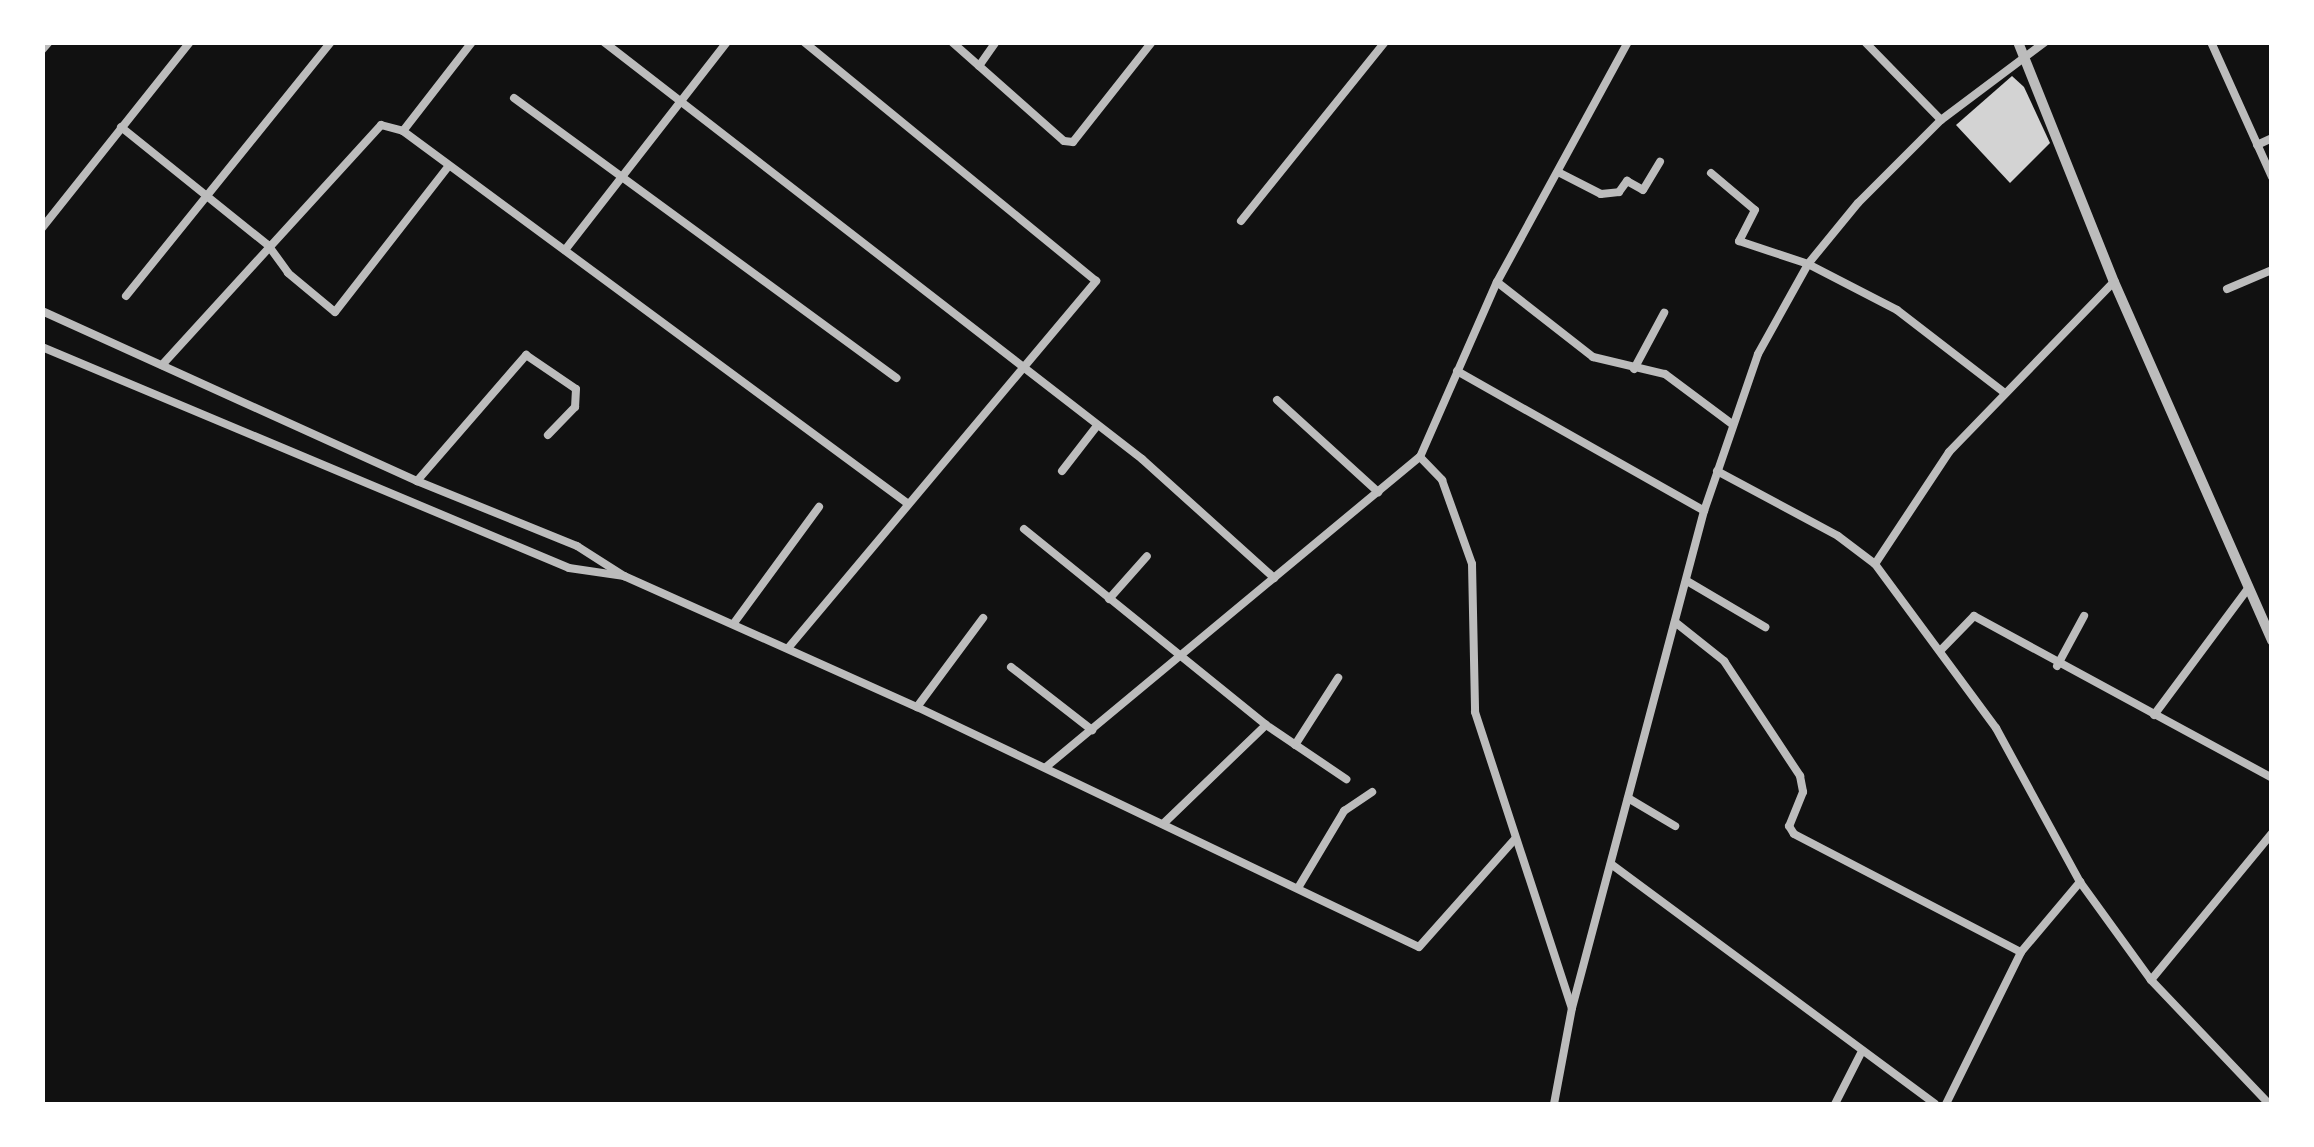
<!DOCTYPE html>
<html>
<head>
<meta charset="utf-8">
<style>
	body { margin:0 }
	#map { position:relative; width:2314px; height:1147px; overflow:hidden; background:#111; font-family:Montserrat,sans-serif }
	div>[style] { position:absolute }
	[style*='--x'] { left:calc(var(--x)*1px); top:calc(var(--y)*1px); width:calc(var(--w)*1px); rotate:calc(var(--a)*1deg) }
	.building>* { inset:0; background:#d3d3d3 }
	.minor>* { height:8px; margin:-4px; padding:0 4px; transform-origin:4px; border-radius:4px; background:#bcbcbc }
	.tertiary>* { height:10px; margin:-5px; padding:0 5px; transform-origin:5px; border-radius:5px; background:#bcbcbc }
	span { translate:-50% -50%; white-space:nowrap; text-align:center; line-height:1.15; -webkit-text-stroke:8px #fff; paint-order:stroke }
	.frame { position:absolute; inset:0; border:45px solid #fff; pointer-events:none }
</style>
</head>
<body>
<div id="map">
	<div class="building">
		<div style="clip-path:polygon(2012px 76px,2024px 87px,2050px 143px,2010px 183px,1956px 125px)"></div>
	</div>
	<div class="minor">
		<div style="--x:604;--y:42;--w:681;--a:37.78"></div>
		<div style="--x:1142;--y:459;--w:178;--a:42"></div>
		<div style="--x:952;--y:42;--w:149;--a:41.5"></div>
		<div style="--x:1064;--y:141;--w:9;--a:6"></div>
		<div style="--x:1073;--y:142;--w:127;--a:-51.7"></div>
		<div style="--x:1865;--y:42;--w:109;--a:45.7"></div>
		<div style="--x:2211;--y:42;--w:148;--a:65.7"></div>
		<div style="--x:42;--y:50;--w:11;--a:-49"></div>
		<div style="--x:979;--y:66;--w:29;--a:-55"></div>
		<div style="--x:514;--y:98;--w:474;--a:36.2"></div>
		<div style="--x:121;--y:127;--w:189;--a:38.8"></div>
		<div style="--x:268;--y:245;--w:34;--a:54"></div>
		<div style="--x:288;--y:273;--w:61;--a:39.7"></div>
		<div style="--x:335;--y:312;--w:182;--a:-52.1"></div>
		<div style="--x:403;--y:131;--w:626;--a:36.43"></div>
		<div style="--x:2257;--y:145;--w:17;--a:-25"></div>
		<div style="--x:1558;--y:172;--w:48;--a:27.1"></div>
		<div style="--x:1601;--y:194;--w:18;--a:-6"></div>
		<div style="--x:1619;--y:192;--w:14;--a:-54"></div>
		<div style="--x:1627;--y:181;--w:18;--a:29"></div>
		<div style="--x:1643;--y:190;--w:33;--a:-59"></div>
		<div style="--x:1711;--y:173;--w:57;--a:40.1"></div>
		<div style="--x:1755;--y:210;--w:35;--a:117"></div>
		<div style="--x:1739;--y:241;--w:73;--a:18.4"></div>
		<div style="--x:1808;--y:264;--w:100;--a:27.3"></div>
		<div style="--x:1897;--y:310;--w:133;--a:37.6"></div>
		<div style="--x:1241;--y:221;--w:230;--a:-51.2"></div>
		<div style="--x:42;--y:228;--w:238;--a:-51.5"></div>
		<div style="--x:565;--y:250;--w:264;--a:-52.1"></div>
		<div style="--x:1497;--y:282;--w:122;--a:38"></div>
		<div style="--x:1593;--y:357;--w:74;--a:13.3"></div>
		<div style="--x:1665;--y:374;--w:84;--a:36.7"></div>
		<div style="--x:2227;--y:289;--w:49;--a:-22.9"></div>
		<div style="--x:126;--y:296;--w:326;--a:-51.1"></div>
		<div style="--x:42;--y:311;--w:412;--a:24.4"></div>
		<div style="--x:417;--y:481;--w:173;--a:22.1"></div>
		<div style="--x:577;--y:546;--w:56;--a:32.6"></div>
		<div style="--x:624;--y:576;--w:321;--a:24.1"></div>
		<div style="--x:917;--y:707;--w:556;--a:25.55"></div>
		<div style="--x:1419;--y:947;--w:144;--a:-48.4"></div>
		<div style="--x:42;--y:347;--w:571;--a:22.75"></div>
		<div style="--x:569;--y:568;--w:56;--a:8.3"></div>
		<div style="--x:162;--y:365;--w:325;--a:-47.6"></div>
		<div style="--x:381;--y:125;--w:23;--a:15"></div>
		<div style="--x:403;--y:131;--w:113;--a:-52.2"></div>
		<div style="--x:1634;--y:369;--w:64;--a:-61.8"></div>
		<div style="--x:1457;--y:371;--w:284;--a:29.5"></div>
		<div style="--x:1277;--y:400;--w:137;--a:42.3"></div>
		<div style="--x:1420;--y:457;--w:32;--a:46"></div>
		<div style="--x:1442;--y:480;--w:89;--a:70.3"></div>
		<div style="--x:1472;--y:564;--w:148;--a:88.8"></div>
		<div style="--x:1475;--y:712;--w:311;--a:71.9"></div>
		<div style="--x:1062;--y:471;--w:56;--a:-52.3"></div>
		<div style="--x:1717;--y:471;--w:137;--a:28.2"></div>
		<div style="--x:1838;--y:536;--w:46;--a:37.1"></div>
		<div style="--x:1875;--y:564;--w:204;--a:53.6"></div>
		<div style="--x:1996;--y:728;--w:175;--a:61.4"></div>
		<div style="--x:2080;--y:882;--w:121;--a:54.1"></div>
		<div style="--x:2151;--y:980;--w:171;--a:46.4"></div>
		<div style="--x:417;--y:481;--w:167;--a:-49.1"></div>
		<div style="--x:526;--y:355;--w:60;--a:34.2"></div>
		<div style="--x:576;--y:389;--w:18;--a:93"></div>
		<div style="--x:575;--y:407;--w:39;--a:134"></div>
		<div style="--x:1024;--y:529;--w:311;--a:39"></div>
		<div style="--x:1266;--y:725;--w:97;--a:34"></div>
		<div style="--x:1875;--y:564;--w:134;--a:-56.5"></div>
		<div style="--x:1949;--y:452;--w:237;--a:-45.9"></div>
		<div style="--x:1687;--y:581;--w:91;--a:30.5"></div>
		<div style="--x:1109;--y:599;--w:57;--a:-48.5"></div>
		<div style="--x:1675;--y:622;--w:63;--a:38.5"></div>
		<div style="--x:1724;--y:661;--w:138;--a:56.5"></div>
		<div style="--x:1800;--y:776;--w:16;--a:79"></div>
		<div style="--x:1803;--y:792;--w:37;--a:112"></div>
		<div style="--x:1789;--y:826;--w:9;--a:58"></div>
		<div style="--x:1794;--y:834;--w:256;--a:27.5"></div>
		<div style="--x:734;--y:623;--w:144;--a:-53.8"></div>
		<div style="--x:789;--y:647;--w:478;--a:-50"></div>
		<div style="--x:1096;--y:281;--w:377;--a:-140.7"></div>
		<div style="--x:1940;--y:651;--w:49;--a:-45.8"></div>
		<div style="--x:1974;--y:616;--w:339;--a:28.5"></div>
		<div style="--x:2057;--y:666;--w:57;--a:-61.6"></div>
		<div style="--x:1011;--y:667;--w:103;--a:37.9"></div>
		<div style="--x:917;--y:707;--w:111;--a:-53.4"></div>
		<div style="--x:2154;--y:715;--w:156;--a:-53.4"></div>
		<div style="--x:1295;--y:745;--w:80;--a:-57.3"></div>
		<div style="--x:1046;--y:767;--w:486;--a:-39.7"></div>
		<div style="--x:1420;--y:457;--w:191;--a:-66.3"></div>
		<div style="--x:1497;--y:282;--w:273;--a:-61.4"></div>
		<div style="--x:1628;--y:798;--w:55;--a:30.8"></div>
		<div style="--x:1163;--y:824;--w:143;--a:-43.9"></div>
		<div style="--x:1611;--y:864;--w:403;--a:36.5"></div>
		<div style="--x:1298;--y:888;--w:90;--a:-59.1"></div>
		<div style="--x:1344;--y:811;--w:34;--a:-34"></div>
		<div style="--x:2151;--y:980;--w:190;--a:-50.5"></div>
		<div style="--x:1554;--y:1104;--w:98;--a:-79.4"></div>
		<div style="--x:1572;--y:1008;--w:514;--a:-75.13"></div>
		<div style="--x:1704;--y:511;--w:166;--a:-71"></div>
		<div style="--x:1758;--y:354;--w:103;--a:-60.9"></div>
		<div style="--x:1808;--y:264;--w:79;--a:-50.7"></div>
		<div style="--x:1858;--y:203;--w:117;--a:-45"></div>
		<div style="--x:1941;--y:120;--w:130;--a:-36.9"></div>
		<div style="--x:1835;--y:1104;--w:57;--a:-63"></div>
		<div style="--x:1946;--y:1104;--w:169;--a:-63.7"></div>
		<div style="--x:2021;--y:952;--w:92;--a:-49.9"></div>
	</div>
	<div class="tertiary">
		<div style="--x:2018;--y:42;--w:258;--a:68.2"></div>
		<div style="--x:2114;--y:282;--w:392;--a:66.2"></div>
	</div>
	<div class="frame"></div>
</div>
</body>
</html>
